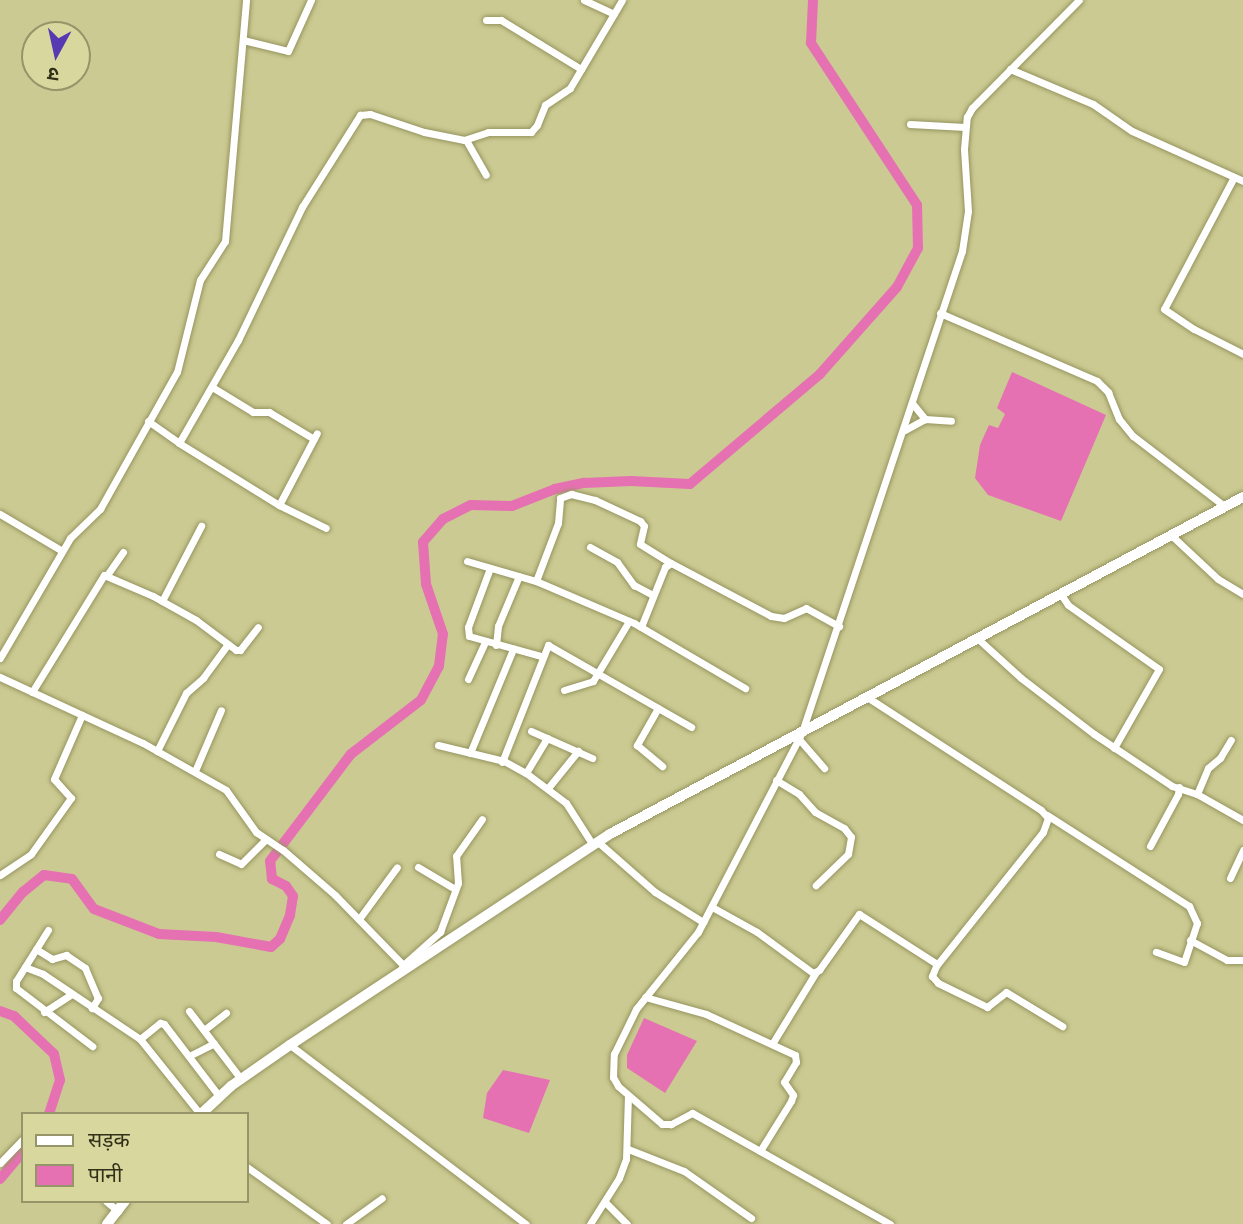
<!DOCTYPE html>
<html>
<head>
<meta charset="utf-8">
<style>
	body { margin:0 }
	#map { position:relative; width:1243px; height:1224px; overflow:hidden; background:#cbca92; font-family:"Exo 2","Noto Sans Devanagari",sans-serif }
	div>[style] { position:absolute }
	[style*='--x'] { left:calc(var(--x)*1px); top:calc(var(--y)*1px); width:calc(var(--w)*1px); rotate:calc(var(--a)*1deg) }
	.water>* { inset:0; background:#e671b2 }
	.river>* { height:10px; margin:-5px; padding:0 5px; transform-origin:5px; border-radius:5px; background:#e671b2 }
	.roads { filter:drop-shadow(0 0 2px #96955f) drop-shadow(0 0 2px #96955f) }
	.street>* { height:7px; margin:-3.5px; padding:0 3.5px; transform-origin:3.5px; border-radius:3.5px; background:#fff }
	.secondary>* { height:10px; margin:-5px; padding:0 5px; transform-origin:5px; border-radius:5px; background:#fff }
	span { translate:-50% -50%; white-space:nowrap; text-align:center; line-height:1.15; -webkit-text-stroke:7px #d8d79e; paint-order:stroke }
	.legend { position:absolute; left:21px; top:1112px; width:228px; height:91px; box-sizing:border-box; background:#d8d79e; border:2px solid #959569; margin:0; padding:9px 12px; list-style:none; font-size:21px; color:#31311a }
	.legend li { display:flex; align-items:center; gap:14px; height:35px }
	.legend b { width:35px; border:2px solid #959569 }
	.north { position:absolute; left:21px; top:21px; width:70px; height:70px; box-sizing:border-box; background:#d8d79e; border:2px solid #959569; border-radius:50%; rotate:188deg; font-size:19px; font-weight:700; line-height:28px; text-align:center; color:#31311a }
	.north::after { content:''; display:block; margin:auto; width:24px; height:32px; background:#563ab2; clip-path:polygon(50% 0,100% 100%,50% 72%,0 100%) }
</style>
</head>
<body>
<div id="map">
	<div class="water">
		<div style="clip-path:polygon(1012px 372px,1106px 415px,1061px 521px,988px 495px,975px 478px,980px 445px,989px 425px,998px 428px,1005px 414px,997px 408px)"></div>
		<div style="clip-path:polygon(644px 1018px,697px 1041px,665px 1093px,627px 1068px,627px 1055px)"></div>
		<div style="clip-path:polygon(503px 1070px,550px 1080px,529px 1133px,483px 1118px,487px 1093px)"></div>
	</div>
	<div class="river">
		<div style="--x:0;--y:920;--w:36;--a:-51"></div>
		<div style="--x:23;--y:892;--w:27;--a:-39"></div>
		<div style="--x:44;--y:875;--w:28;--a:8"></div>
		<div style="--x:72;--y:879;--w:37;--a:54"></div>
		<div style="--x:94;--y:909;--w:70;--a:21"></div>
		<div style="--x:159;--y:934;--w:57;--a:3"></div>
		<div style="--x:216;--y:937;--w:56;--a:10.3"></div>
		<div style="--x:271;--y:947;--w:12;--a:-42"></div>
		<div style="--x:280;--y:939;--w:26;--a:-67"></div>
		<div style="--x:290;--y:915;--w:19;--a:-81"></div>
		<div style="--x:293;--y:896;--w:12;--a:-125"></div>
		<div style="--x:286;--y:886;--w:16;--a:-153"></div>
		<div style="--x:272;--y:879;--w:18;--a:-96"></div>
		<div style="--x:270;--y:861;--w:134;--a:-52.9"></div>
		<div style="--x:351;--y:754;--w:88;--a:-37.6"></div>
		<div style="--x:421;--y:700;--w:38;--a:-62"></div>
		<div style="--x:439;--y:666;--w:32;--a:-83"></div>
		<div style="--x:443;--y:634;--w:53;--a:-108.8"></div>
		<div style="--x:426;--y:584;--w:42;--a:-94.1"></div>
		<div style="--x:423;--y:542;--w:30;--a:-49"></div>
		<div style="--x:443;--y:519;--w:31;--a:-27"></div>
		<div style="--x:471;--y:505;--w:41;--a:1.4"></div>
		<div style="--x:512;--y:506;--w:46;--a:-21.6"></div>
		<div style="--x:555;--y:489;--w:30;--a:-12"></div>
		<div style="--x:584;--y:483;--w:47;--a:-2.4"></div>
		<div style="--x:631;--y:481;--w:59;--a:2.9"></div>
		<div style="--x:690;--y:484;--w:170;--a:-40.2"></div>
		<div style="--x:820;--y:374;--w:116;--a:-48.5"></div>
		<div style="--x:897;--y:287;--w:44;--a:-61.7"></div>
		<div style="--x:918;--y:248;--w:43;--a:-91.3"></div>
		<div style="--x:917;--y:205;--w:194;--a:-123.2"></div>
		<div style="--x:811;--y:43;--w:43;--a:-87.3"></div>
		<div style="--x:0;--y:1011;--w:15;--a:20"></div>
		<div style="--x:14;--y:1016;--w:55;--a:43.5"></div>
		<div style="--x:54;--y:1054;--w:27;--a:77"></div>
		<div style="--x:60;--y:1080;--w:36;--a:108"></div>
		<div style="--x:0;--y:1179;--w:35;--a:-50"></div>
	</div>
	<div class="roads">
		<div class="street">
			<div style="--x:584;--y:0;--w:33;--a:25"></div>
			<div style="--x:486;--y:20;--w:15;--a:0"></div>
			<div style="--x:501;--y:20;--w:94;--a:31.5"></div>
			<div style="--x:243;--y:40;--w:46;--a:13.7"></div>
			<div style="--x:288;--y:51;--w:56;--a:-65.7"></div>
			<div style="--x:1010;--y:69;--w:90;--a:22.9"></div>
			<div style="--x:1093;--y:104;--w:47;--a:34.7"></div>
			<div style="--x:1132;--y:131;--w:122;--a:24.2"></div>
			<div style="--x:910;--y:124;--w:55;--a:3.1"></div>
			<div style="--x:466;--y:140;--w:40;--a:60.3"></div>
			<div style="--x:1234;--y:177;--w:149;--a:117.9"></div>
			<div style="--x:1164;--y:309;--w:36;--a:34"></div>
			<div style="--x:1194;--y:329;--w:55;--a:27"></div>
			<div style="--x:940;--y:313;--w:171;--a:23.4"></div>
			<div style="--x:1097;--y:381;--w:16;--a:45"></div>
			<div style="--x:1108;--y:392;--w:29;--a:68"></div>
			<div style="--x:1119;--y:419;--w:22;--a:51"></div>
			<div style="--x:1133;--y:436;--w:113;--a:37.5"></div>
			<div style="--x:212;--y:387;--w:48;--a:31.4"></div>
			<div style="--x:253;--y:412;--w:16;--a:0"></div>
			<div style="--x:269;--y:412;--w:52;--a:31"></div>
			<div style="--x:912;--y:403;--w:21;--a:51"></div>
			<div style="--x:148;--y:421;--w:38;--a:35"></div>
			<div style="--x:179;--y:443;--w:119;--a:-60.2"></div>
			<div style="--x:238;--y:340;--w:148;--a:-64.3"></div>
			<div style="--x:302;--y:207;--w:109;--a:-57.8"></div>
			<div style="--x:360;--y:115;--w:10;--a:-6"></div>
			<div style="--x:370;--y:114;--w:57;--a:18.4"></div>
			<div style="--x:424;--y:132;--w:41;--a:11.3"></div>
			<div style="--x:464;--y:140;--w:25;--a:-18"></div>
			<div style="--x:488;--y:132;--w:43;--a:0"></div>
			<div style="--x:531;--y:132;--w:9;--a:-49"></div>
			<div style="--x:537;--y:125;--w:22;--a:-68"></div>
			<div style="--x:545;--y:105;--w:30;--a:-34"></div>
			<div style="--x:570;--y:88;--w:102;--a:-59.4"></div>
			<div style="--x:905;--y:430;--w:23;--a:-29"></div>
			<div style="--x:925;--y:419;--w:26;--a:4"></div>
			<div style="--x:179;--y:443;--w:118;--a:31.8"></div>
			<div style="--x:279;--y:505;--w:52;--a:26.1"></div>
			<div style="--x:279;--y:505;--w:81;--a:-62.2"></div>
			<div style="--x:0;--y:514;--w:72;--a:30.8"></div>
			<div style="--x:1171;--y:535;--w:64;--a:43.1"></div>
			<div style="--x:1218;--y:579;--w:29;--a:31"></div>
			<div style="--x:590;--y:547;--w:31;--a:29"></div>
			<div style="--x:617;--y:562;--w:29;--a:54"></div>
			<div style="--x:634;--y:585;--w:21;--a:28"></div>
			<div style="--x:467;--y:561;--w:72;--a:16.2"></div>
			<div style="--x:536;--y:581;--w:107;--a:23.2"></div>
			<div style="--x:634;--y:623;--w:129;--a:30.4"></div>
			<div style="--x:490;--y:568;--w:63;--a:110.4"></div>
			<div style="--x:468;--y:627;--w:9;--a:84"></div>
			<div style="--x:469;--y:636;--w:75;--a:15.5"></div>
			<div style="--x:107;--y:575;--w:28;--a:-55"></div>
			<div style="--x:536;--y:581;--w:62;--a:-69.2"></div>
			<div style="--x:558;--y:523;--w:25;--a:-85"></div>
			<div style="--x:560;--y:498;--w:12;--a:-20"></div>
			<div style="--x:571;--y:494;--w:25;--a:14"></div>
			<div style="--x:595;--y:500;--w:50;--a:25"></div>
			<div style="--x:640;--y:521;--w:6;--a:51"></div>
			<div style="--x:644;--y:526;--w:18;--a:103"></div>
			<div style="--x:640;--y:544;--w:36;--a:32"></div>
			<div style="--x:1060;--y:593;--w:14;--a:56"></div>
			<div style="--x:1068;--y:605;--w:111;--a:35.1"></div>
			<div style="--x:1159;--y:669;--w:91;--a:119.7"></div>
			<div style="--x:162;--y:601;--w:85;--a:-62.5"></div>
			<div style="--x:641;--y:627;--w:65;--a:-68.2"></div>
			<div style="--x:665;--y:567;--w:7;--a:-34"></div>
			<div style="--x:671;--y:563;--w:113;--a:27.9"></div>
			<div style="--x:771;--y:616;--w:13;--a:9"></div>
			<div style="--x:784;--y:618;--w:24;--a:-24"></div>
			<div style="--x:806;--y:608;--w:38;--a:29"></div>
			<div style="--x:977;--y:638;--w:59;--a:42.3"></div>
			<div style="--x:1021;--y:678;--w:92;--a:37.5"></div>
			<div style="--x:1094;--y:734;--w:94;--a:33.7"></div>
			<div style="--x:1172;--y:786;--w:26;--a:18"></div>
			<div style="--x:1197;--y:794;--w:53;--a:29.5"></div>
			<div style="--x:496;--y:645;--w:19;--a:-84"></div>
			<div style="--x:498;--y:626;--w:54;--a:-67.2"></div>
			<div style="--x:0;--y:658;--w:139;--a:-59.7"></div>
			<div style="--x:70;--y:538;--w:42;--a:-44"></div>
			<div style="--x:100;--y:509;--w:157;--a:-60.7"></div>
			<div style="--x:177;--y:372;--w:95;--a:-76"></div>
			<div style="--x:200;--y:280;--w:46;--a:-57.3"></div>
			<div style="--x:225;--y:241;--w:242;--a:-85"></div>
			<div style="--x:0;--y:677;--w:157;--a:24.8"></div>
			<div style="--x:143;--y:743;--w:95;--a:29.5"></div>
			<div style="--x:226;--y:790;--w:52;--a:54.5"></div>
			<div style="--x:256;--y:832;--w:32;--a:34"></div>
			<div style="--x:283;--y:850;--w:69;--a:40.9"></div>
			<div style="--x:335;--y:895;--w:98;--a:45.8"></div>
			<div style="--x:403;--y:965;--w:6;--a:108"></div>
			<div style="--x:468;--y:679;--w:41;--a:-65.3"></div>
			<div style="--x:564;--y:690;--w:30;--a:-17"></div>
			<div style="--x:593;--y:681;--w:70;--a:-59"></div>
			<div style="--x:32;--y:692;--w:137;--a:-58.4"></div>
			<div style="--x:104;--y:575;--w:53;--a:23.2"></div>
			<div style="--x:153;--y:596;--w:49;--a:29.2"></div>
			<div style="--x:196;--y:620;--w:50;--a:36.9"></div>
			<div style="--x:236;--y:650;--w:4;--a:0"></div>
			<div style="--x:240;--y:650;--w:29;--a:-52"></div>
			<div style="--x:867;--y:697;--w:207;--a:33"></div>
			<div style="--x:1041;--y:810;--w:11;--a:49"></div>
			<div style="--x:1048;--y:818;--w:15;--a:110"></div>
			<div style="--x:1043;--y:832;--w:171;--a:128.6"></div>
			<div style="--x:936;--y:966;--w:11;--a:112"></div>
			<div style="--x:932;--y:976;--w:9;--a:49"></div>
			<div style="--x:938;--y:983;--w:55;--a:26.1"></div>
			<div style="--x:987;--y:1007;--w:24;--a:-38"></div>
			<div style="--x:1006;--y:992;--w:66;--a:31.3"></div>
			<div style="--x:658;--y:708;--w:43;--a:119.6"></div>
			<div style="--x:637;--y:745;--w:33;--a:40"></div>
			<div style="--x:531;--y:731;--w:67;--a:23.9"></div>
			<div style="--x:798;--y:738;--w:40;--a:49"></div>
			<div style="--x:438;--y:745;--w:68;--a:13.6"></div>
			<div style="--x:504;--y:761;--w:25;--a:29"></div>
			<div style="--x:526;--y:773;--w:50;--a:36.9"></div>
			<div style="--x:566;--y:803;--w:50;--a:57.3"></div>
			<div style="--x:157;--y:751;--w:65;--a:-63.4"></div>
			<div style="--x:186;--y:693;--w:23;--a:-41"></div>
			<div style="--x:203;--y:678;--w:42;--a:-53.7"></div>
			<div style="--x:470;--y:753;--w:113;--a:-67.5"></div>
			<div style="--x:502;--y:762;--w:126;--a:-68.5"></div>
			<div style="--x:548;--y:645;--w:165;--a:29.8"></div>
			<div style="--x:195;--y:771;--w:66;--a:-66.9"></div>
			<div style="--x:526;--y:773;--w:41;--a:-59"></div>
			<div style="--x:776;--y:780;--w:27;--a:31"></div>
			<div style="--x:799;--y:794;--w:24;--a:48"></div>
			<div style="--x:815;--y:812;--w:33;--a:29"></div>
			<div style="--x:844;--y:828;--w:11;--a:52"></div>
			<div style="--x:851;--y:837;--w:17;--a:100"></div>
			<div style="--x:848;--y:854;--w:45;--a:135.9"></div>
			<div style="--x:548;--y:788;--w:48;--a:-51"></div>
			<div style="--x:1197;--y:794;--w:28;--a:-67"></div>
			<div style="--x:1208;--y:768;--w:16;--a:-40"></div>
			<div style="--x:1220;--y:758;--w:21;--a:-59"></div>
			<div style="--x:1047;--y:815;--w:169;--a:32.7"></div>
			<div style="--x:1189;--y:906;--w:19;--a:65"></div>
			<div style="--x:1197;--y:923;--w:41;--a:108.4"></div>
			<div style="--x:1184;--y:962;--w:30;--a:-160"></div>
			<div style="--x:598;--y:842;--w:76;--a:41.3"></div>
			<div style="--x:655;--y:892;--w:57;--a:32"></div>
			<div style="--x:1150;--y:846;--w:59;--a:-61.7"></div>
			<div style="--x:1178;--y:794;--w:7;--a:-82"></div>
			<div style="--x:219;--y:854;--w:24;--a:24"></div>
			<div style="--x:241;--y:864;--w:34;--a:-45"></div>
			<div style="--x:418;--y:867;--w:43;--a:30.7"></div>
			<div style="--x:0;--y:875;--w:37;--a:-34"></div>
			<div style="--x:31;--y:854;--w:69;--a:-54.5"></div>
			<div style="--x:71;--y:798;--w:25;--a:-132"></div>
			<div style="--x:54;--y:779;--w:70;--a:-66.4"></div>
			<div style="--x:1230;--y:878;--w:31;--a:-65"></div>
			<div style="--x:712;--y:907;--w:51;--a:29.1"></div>
			<div style="--x:757;--y:932;--w:69;--a:36.2"></div>
			<div style="--x:813;--y:973;--w:7;--a:-27"></div>
			<div style="--x:819;--y:970;--w:69;--a:-54.5"></div>
			<div style="--x:859;--y:914;--w:93;--a:32.7"></div>
			<div style="--x:359;--y:919;--w:64;--a:-53.8"></div>
			<div style="--x:48;--y:930;--w:60;--a:122.1"></div>
			<div style="--x:16;--y:981;--w:7;--a:90"></div>
			<div style="--x:16;--y:988;--w:96;--a:37.3"></div>
			<div style="--x:1190;--y:940;--w:42;--a:28.4"></div>
			<div style="--x:1227;--y:960;--w:16;--a:0"></div>
			<div style="--x:36;--y:949;--w:19;--a:32"></div>
			<div style="--x:52;--y:959;--w:15;--a:-16"></div>
			<div style="--x:66;--y:955;--w:23;--a:34"></div>
			<div style="--x:85;--y:968;--w:33;--a:67"></div>
			<div style="--x:98;--y:998;--w:12;--a:121"></div>
			<div style="--x:403;--y:965;--w:50;--a:-41.7"></div>
			<div style="--x:440;--y:932;--w:52;--a:-69.8"></div>
			<div style="--x:458;--y:883;--w:27;--a:-94"></div>
			<div style="--x:456;--y:856;--w:45;--a:-54.9"></div>
			<div style="--x:25;--y:967;--w:19;--a:21"></div>
			<div style="--x:43;--y:974;--w:117;--a:33.8"></div>
			<div style="--x:140;--y:1039;--w:96;--a:51.3"></div>
			<div style="--x:645;--y:997;--w:63;--a:15.6"></div>
			<div style="--x:706;--y:1014;--w:98;--a:24.7"></div>
			<div style="--x:795;--y:1055;--w:7;--a:82"></div>
			<div style="--x:796;--y:1062;--w:23;--a:121"></div>
			<div style="--x:784;--y:1082;--w:16;--a:55"></div>
			<div style="--x:793;--y:1095;--w:6;--a:108"></div>
			<div style="--x:791;--y:1101;--w:59;--a:121.8"></div>
			<div style="--x:189;--y:1011;--w:86;--a:52.6"></div>
			<div style="--x:44;--y:1012;--w:33;--a:-33"></div>
			<div style="--x:204;--y:1030;--w:28;--a:-38"></div>
			<div style="--x:140;--y:1039;--w:26;--a:-39"></div>
			<div style="--x:160;--y:1023;--w:4;--a:14"></div>
			<div style="--x:164;--y:1024;--w:91;--a:52.6"></div>
			<div style="--x:772;--y:1044;--w:84;--a:-58.6"></div>
			<div style="--x:290;--y:1045;--w:296;--a:37.2"></div>
			<div style="--x:189;--y:1056;--w:28;--a:-27"></div>
			<div style="--x:628;--y:1149;--w:60;--a:21.4"></div>
			<div style="--x:684;--y:1171;--w:82;--a:35"></div>
			<div style="--x:0;--y:1163;--w:33;--a:-46"></div>
			<div style="--x:247;--y:1167;--w:98;--a:35.5"></div>
			<div style="--x:106;--y:1201;--w:16;--a:40"></div>
			<div style="--x:605;--y:1202;--w:31;--a:45"></div>
			<div style="--x:346;--y:1224;--w:44;--a:-35.8"></div>
			<div style="--x:590;--y:1224;--w:54;--a:-57.8"></div>
			<div style="--x:619;--y:1178;--w:20;--a:-70"></div>
			<div style="--x:626;--y:1159;--w:62;--a:-88.2"></div>
			<div style="--x:890;--y:1224;--w:227;--a:-150.7"></div>
			<div style="--x:692;--y:1113;--w:24;--a:152"></div>
			<div style="--x:671;--y:1124;--w:9;--a:180"></div>
			<div style="--x:662;--y:1124;--w:58;--a:-139.2"></div>
			<div style="--x:618;--y:1086;--w:10;--a:-119"></div>
			<div style="--x:613;--y:1077;--w:23;--a:-88"></div>
			<div style="--x:614;--y:1054;--w:50;--a:-63.9"></div>
			<div style="--x:636;--y:1009;--w:99;--a:-51.2"></div>
			<div style="--x:698;--y:932;--w:225;--a:-62.5"></div>
			<div style="--x:802;--y:732;--w:507;--a:-71.6"></div>
			<div style="--x:962;--y:251;--w:40;--a:-81.5"></div>
			<div style="--x:968;--y:211;--w:62;--a:-93.7"></div>
			<div style="--x:964;--y:149;--w:32;--a:-85"></div>
			<div style="--x:967;--y:117;--w:10;--a:-61"></div>
			<div style="--x:972;--y:108;--w:152;--a:-45.3"></div>
		</div>
		<div class="secondary">
			<div style="--x:201;--y:1114;--w:41;--a:-43"></div>
			<div style="--x:231;--y:1086;--w:72;--a:-34.8"></div>
			<div style="--x:290;--y:1045;--w:383;--a:-33.4"></div>
			<div style="--x:610;--y:834;--w:717;--a:-28.03"></div>
			<div style="--x:107;--y:1224;--w:29;--a:-52"></div>
		</div>
	</div>
	<ul class="legend">
	<li><b style="height:9px;background:#fff"></b>सड़क</li>
	<li><b style="height:19px;background:#e671b2"></b>पानी</li>
	</ul>
	<div class="north">उ</div>
</div>
</body>
</html>
